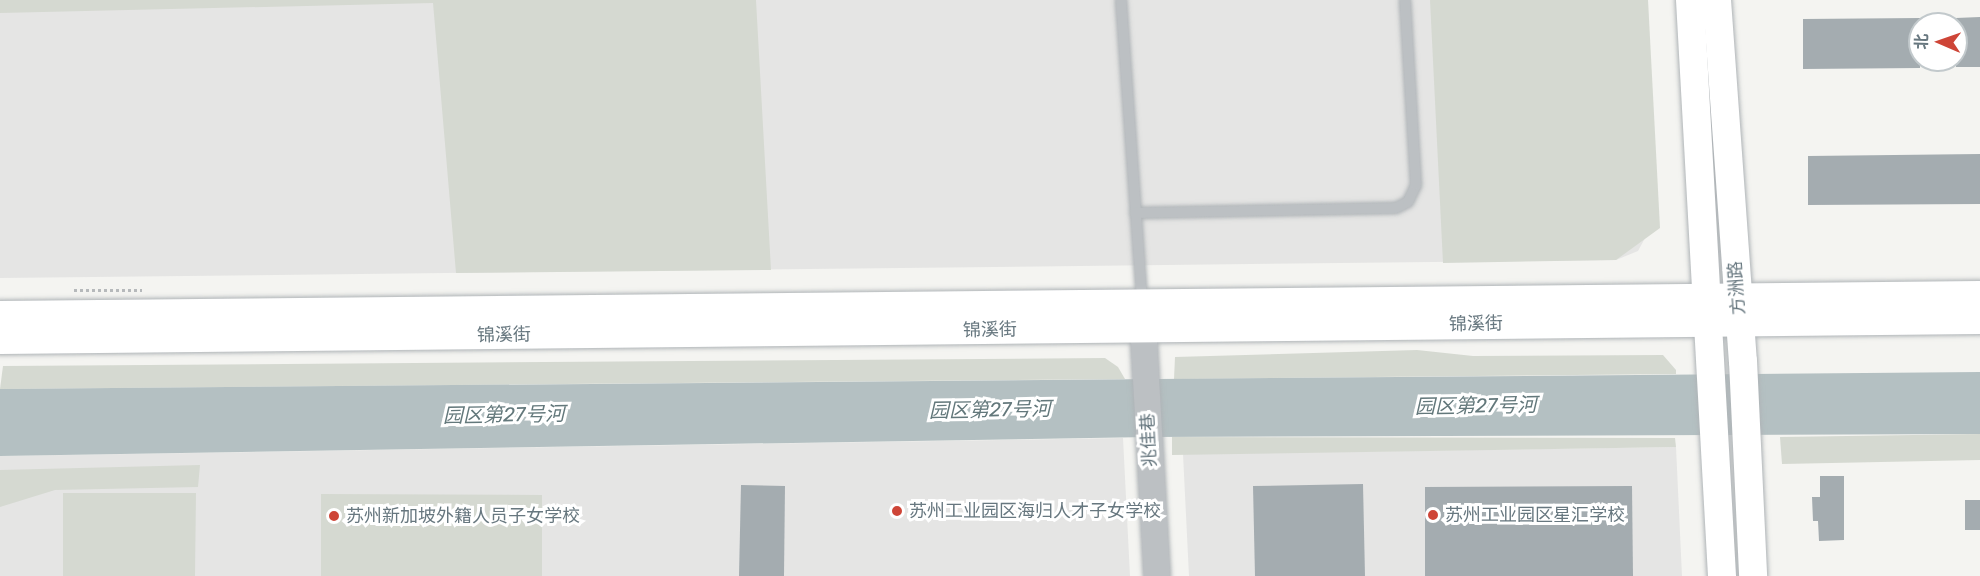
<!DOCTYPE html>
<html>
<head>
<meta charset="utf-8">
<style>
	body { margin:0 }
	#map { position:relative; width:1980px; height:576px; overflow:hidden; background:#f4f4f1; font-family:Rubik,"Noto Sans SC",sans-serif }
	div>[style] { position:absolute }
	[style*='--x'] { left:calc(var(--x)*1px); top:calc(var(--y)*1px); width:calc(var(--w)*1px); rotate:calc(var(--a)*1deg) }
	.built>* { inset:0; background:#e5e5e4 }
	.green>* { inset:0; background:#d5d9d1 }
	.water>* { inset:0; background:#b4c0c2 }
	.building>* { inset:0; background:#a4acb0 }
	.path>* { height:3px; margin-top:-1.5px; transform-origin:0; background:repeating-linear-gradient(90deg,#b6b9bb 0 3px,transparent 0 6px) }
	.roads { filter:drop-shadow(0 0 2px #afb4b7) drop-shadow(0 0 2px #afb4b7) }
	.service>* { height:10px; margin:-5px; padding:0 5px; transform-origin:5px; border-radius:5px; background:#bcc0c3 }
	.tertiary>* { height:26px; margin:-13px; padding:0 13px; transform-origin:13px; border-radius:13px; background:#bcc0c3 }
	.secondary>* { height:28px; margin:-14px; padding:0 14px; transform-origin:14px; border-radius:14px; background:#fff }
	.dots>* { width:16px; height:16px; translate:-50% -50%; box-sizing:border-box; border:3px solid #fff; border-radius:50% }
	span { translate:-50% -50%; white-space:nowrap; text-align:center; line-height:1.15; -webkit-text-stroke:6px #fff; paint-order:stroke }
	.street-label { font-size:18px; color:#67777f }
	.poi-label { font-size:18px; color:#67777f }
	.left { translate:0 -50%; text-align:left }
	.water-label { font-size:20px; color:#63787b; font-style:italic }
	.north { position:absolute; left:1908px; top:12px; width:60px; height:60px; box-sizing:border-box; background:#fff; border:2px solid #c2c9cc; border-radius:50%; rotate:272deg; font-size:16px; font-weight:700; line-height:24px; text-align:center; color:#67777f }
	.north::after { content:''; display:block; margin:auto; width:21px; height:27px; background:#ce4537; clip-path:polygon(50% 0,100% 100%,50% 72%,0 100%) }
</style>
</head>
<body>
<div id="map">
	<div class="built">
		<div style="clip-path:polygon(0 0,1648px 0,1650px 229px,1638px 251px,1616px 260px,0 278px)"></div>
		<div style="clip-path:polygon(1123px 438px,1130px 576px,0 576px,0 456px)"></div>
		<div style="clip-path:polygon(1676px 447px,1682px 576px,1189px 576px,1183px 454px)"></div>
	</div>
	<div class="green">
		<div style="clip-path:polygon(0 0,756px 0,771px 270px,456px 273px,433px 3px,0 13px)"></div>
		<div style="clip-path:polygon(1430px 0,1648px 0,1660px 228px,1616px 260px,1443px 263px)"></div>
		<div style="clip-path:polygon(1417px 350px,1473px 356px,1663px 355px,1676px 370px,1676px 374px,1174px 379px,1175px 357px)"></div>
		<div style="clip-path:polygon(1105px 358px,1118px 367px,1125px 379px,0 389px,3px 366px)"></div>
		<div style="clip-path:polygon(1980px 434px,1980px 460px,1782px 464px,1780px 437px)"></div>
		<div style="clip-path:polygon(1172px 437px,1675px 438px,1676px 447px,1172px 455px)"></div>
		<div style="clip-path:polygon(200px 465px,198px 487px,55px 490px,0 507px,0 470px)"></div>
		<div style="clip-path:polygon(63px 493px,196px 493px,195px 576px,63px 576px)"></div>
		<div style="clip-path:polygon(321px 494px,542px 495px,542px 576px,321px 576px)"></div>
	</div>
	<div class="water">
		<div style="clip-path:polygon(1980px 372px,1980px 434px,1149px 437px,0 456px,0 389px)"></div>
	</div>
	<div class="building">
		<div style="clip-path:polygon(1980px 17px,1980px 67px,1956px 67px,1956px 18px)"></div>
		<div style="clip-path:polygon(1920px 18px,1920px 68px,1803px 69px,1803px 19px)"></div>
		<div style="clip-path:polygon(1980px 154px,1980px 204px,1808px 205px,1808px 156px)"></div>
		<div style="clip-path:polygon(1820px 476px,1844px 476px,1844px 540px,1819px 541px,1818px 521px,1813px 521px,1812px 497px,1820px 497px)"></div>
		<div style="clip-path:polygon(1363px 484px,1365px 576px,1255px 576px,1253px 486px)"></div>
		<div style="clip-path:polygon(741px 485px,785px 486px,784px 576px,739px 576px)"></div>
		<div style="clip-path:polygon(1632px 486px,1633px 576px,1425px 576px,1425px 487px)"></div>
		<div style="clip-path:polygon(1965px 500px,1980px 500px,1980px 530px,1965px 530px)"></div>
	</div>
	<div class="path">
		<div style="--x:74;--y:290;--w:68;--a:0"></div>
	</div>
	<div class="roads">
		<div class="service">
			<div style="--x:1121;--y:0;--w:303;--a:86"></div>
			<div style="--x:1135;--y:213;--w:261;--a:-1.1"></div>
			<div style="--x:1396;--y:208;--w:13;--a:-27"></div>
			<div style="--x:1408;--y:202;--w:19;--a:-65"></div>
			<div style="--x:1416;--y:185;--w:185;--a:-93.4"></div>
		</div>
		<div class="tertiary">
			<div style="--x:1142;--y:307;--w:269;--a:86.8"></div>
		</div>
		<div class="secondary">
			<div style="--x:1690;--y:0;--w:577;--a:86.82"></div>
			<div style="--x:1717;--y:0;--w:362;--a:85.9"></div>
			<div style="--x:1743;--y:361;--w:215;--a:87.3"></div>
			<div style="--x:0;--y:315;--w:1980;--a:-0.58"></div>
			<div style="--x:0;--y:340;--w:1980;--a:-0.58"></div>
		</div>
	</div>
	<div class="dots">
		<div style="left:897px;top:511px;background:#ce4537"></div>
		<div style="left:1433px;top:515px;background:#ce4537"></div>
		<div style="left:334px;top:516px;background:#ce4537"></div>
	</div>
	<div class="street-label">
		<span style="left:1737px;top:288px;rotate:-94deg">方洲路</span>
		<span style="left:1476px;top:324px;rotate:-1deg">锦溪街</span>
		<span style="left:990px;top:330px;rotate:-1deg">锦溪街</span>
		<span style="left:504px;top:335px;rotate:-1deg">锦溪街</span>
		<span style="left:1149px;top:440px;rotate:-93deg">兆佳巷</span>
	</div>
	<div class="poi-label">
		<span class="left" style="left:909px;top:511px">苏州工业园区海归人才子女学校</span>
		<span class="left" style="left:1445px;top:515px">苏州工业园区星汇学校</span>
		<span class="left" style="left:346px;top:516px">苏州新加坡外籍人员子女学校</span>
	</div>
	<div class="water-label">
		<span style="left:1476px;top:406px;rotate:-1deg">园区第27号河</span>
		<span style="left:990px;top:410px;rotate:-1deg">园区第27号河</span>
		<span style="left:504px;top:415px;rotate:-1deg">园区第27号河</span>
	</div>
	<div class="north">北</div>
</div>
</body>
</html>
